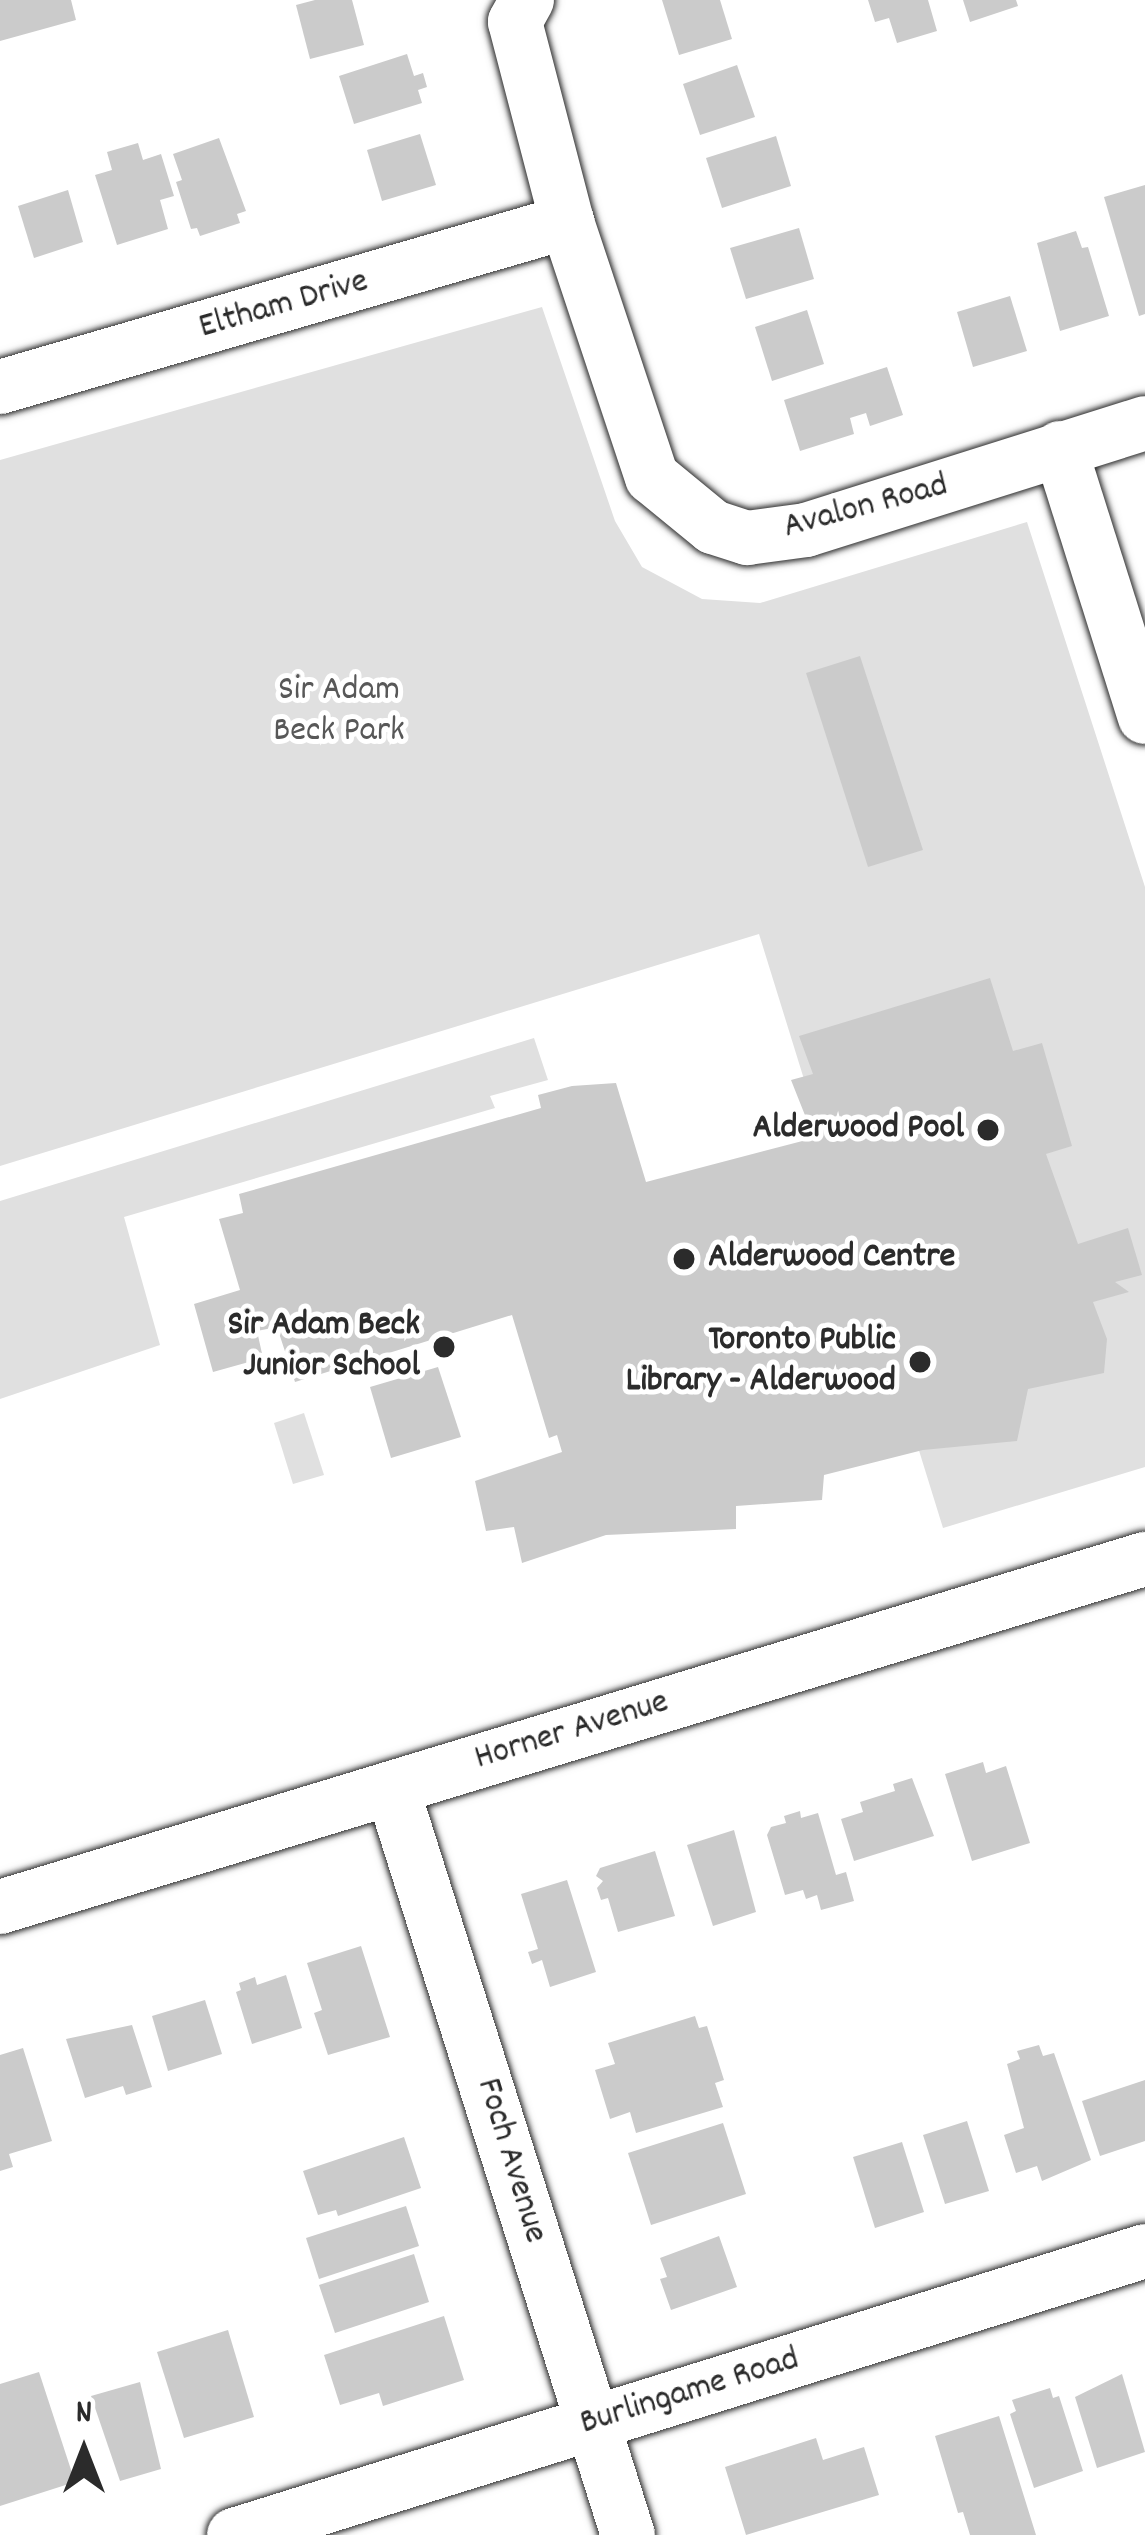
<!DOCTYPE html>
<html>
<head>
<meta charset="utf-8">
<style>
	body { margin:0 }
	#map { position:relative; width:1145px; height:2535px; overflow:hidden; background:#fff; font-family:Dekko,sans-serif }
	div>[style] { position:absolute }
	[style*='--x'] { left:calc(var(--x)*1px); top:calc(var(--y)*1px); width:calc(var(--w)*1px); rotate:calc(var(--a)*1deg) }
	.green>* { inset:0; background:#e0e0e0 }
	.building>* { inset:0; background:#cbcbcb }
	.roads { filter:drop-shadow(0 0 3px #2b2b2b) drop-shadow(0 0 3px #2b2b2b) }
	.street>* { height:54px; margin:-27px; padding:0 27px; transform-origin:27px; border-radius:27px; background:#fff }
	.dots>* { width:33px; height:33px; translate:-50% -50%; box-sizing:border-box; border:6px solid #fff; border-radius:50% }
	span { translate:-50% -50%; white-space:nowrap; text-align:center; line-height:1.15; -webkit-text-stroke:10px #fff; paint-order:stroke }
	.street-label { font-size:36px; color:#2b2b2b }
	.park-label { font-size:36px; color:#585858 }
	.poi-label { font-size:36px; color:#2b2b2b; font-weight:700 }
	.right { translate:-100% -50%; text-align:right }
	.left { translate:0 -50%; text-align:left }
	.north { position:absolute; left:24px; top:2391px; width:120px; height:120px; -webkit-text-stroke:9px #fff; paint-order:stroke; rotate:0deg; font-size:33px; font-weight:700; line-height:48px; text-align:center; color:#2b2b2b }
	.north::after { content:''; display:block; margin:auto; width:42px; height:54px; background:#2b2b2b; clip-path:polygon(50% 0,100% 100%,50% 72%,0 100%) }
</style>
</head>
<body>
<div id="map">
	<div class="green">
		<div style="clip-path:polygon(542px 307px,615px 521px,642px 567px,702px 599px,760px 603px,1027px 522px,1145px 887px,1145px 1467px,943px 1528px,759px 934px,0 1166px,0 460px)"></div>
		<div style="clip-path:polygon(534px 1038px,548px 1080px,490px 1096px,495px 1108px,124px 1217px,160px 1345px,0 1399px,0 1201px)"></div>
		<div style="clip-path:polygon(304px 1413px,324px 1475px,293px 1484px,274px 1423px)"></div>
	</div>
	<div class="building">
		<div style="clip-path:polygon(0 0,71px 0,76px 20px,0 41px)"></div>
		<div style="clip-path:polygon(315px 0,352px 0,364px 45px,310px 59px,296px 5px)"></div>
		<div style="clip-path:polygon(662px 0,720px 0,732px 39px,679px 55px)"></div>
		<div style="clip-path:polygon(868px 0,928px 0,937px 31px,897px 43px,889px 18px,875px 22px)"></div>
		<div style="clip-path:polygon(963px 0,1016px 0,1018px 6px,970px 22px)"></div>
		<div style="clip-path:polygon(407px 54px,414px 76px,423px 73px,427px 87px,418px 90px,422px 103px,354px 124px,339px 76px)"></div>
		<div style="clip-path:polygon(737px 65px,755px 117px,700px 135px,683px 84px)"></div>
		<div style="clip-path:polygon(420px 134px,436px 185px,382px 201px,367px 150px)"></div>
		<div style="clip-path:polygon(776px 136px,791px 186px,722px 208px,706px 158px)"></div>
		<div style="clip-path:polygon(219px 138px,246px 211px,237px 214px,240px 223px,200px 236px,197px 228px,191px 229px,176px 182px,182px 180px,173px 154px)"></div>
		<div style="clip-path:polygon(138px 143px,143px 160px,161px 154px,174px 196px,160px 200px,168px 229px,117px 245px,95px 175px,112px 170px,107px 152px)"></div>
		<div style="clip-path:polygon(1145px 185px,1145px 314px,1139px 316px,1104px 197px)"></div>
		<div style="clip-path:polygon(68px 190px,83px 242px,34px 258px,18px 206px)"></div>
		<div style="clip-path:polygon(799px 228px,814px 279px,746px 299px,730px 248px)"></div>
		<div style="clip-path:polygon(1076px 231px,1082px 248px,1088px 247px,1109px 316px,1060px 331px,1037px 243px)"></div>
		<div style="clip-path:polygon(1010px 296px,1027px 351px,973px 367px,957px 312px)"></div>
		<div style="clip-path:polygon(807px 310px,824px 364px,772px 381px,755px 327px)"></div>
		<div style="clip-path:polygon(887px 367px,903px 415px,870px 426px,866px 413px,850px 418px,854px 434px,800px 451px,784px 400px)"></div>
		<div style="clip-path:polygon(860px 656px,923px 850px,868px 867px,806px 673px)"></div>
		<div style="clip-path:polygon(990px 978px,1013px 1051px,1042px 1043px,1072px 1146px,1046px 1154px,1078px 1244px,1128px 1228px,1142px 1275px,1115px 1282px,1129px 1292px,1093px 1302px,1107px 1339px,1104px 1373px,1028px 1389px,1017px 1441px,923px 1450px,824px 1475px,822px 1500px,736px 1506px,736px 1529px,606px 1535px,522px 1563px,514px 1527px,486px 1531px,475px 1481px,562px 1452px,557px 1435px,549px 1438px,512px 1315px,295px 1382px,277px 1327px,257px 1331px,263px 1358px,213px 1372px,194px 1304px,240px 1290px,219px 1219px,243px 1213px,239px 1194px,541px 1108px,538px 1095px,572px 1086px,616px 1083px,646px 1182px,814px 1138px,791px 1080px,813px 1074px,799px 1036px)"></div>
		<div style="clip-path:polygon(438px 1367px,461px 1437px,391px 1458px,370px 1387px)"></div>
		<div style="clip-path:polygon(983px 1762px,986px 1773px,1006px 1766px,1030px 1843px,972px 1861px,945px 1774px)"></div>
		<div style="clip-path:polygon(912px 1778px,934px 1836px,854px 1861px,841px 1819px,863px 1812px,860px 1802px,895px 1791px,893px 1784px)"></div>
		<div style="clip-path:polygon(800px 1811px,801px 1818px,818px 1813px,836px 1875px,846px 1872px,854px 1901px,821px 1910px,817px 1895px,806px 1899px,803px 1890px,785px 1895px,767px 1835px,771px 1827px,786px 1823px,784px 1816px)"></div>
		<div style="clip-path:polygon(734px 1830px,756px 1912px,713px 1926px,687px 1845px)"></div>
		<div style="clip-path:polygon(655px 1851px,675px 1916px,618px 1932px,608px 1898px,601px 1900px,597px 1888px,603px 1881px,596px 1876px,600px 1868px)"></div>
		<div style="clip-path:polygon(567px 1880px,596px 1972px,550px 1987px,542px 1960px,532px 1964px,528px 1952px,538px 1949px,521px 1894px)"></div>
		<div style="clip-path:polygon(361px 1946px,390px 2037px,328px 2055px,314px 2013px,322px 2010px,307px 1963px)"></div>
		<div style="clip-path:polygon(286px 1975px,302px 2028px,252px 2044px,236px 1992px,241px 1990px,239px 1983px,255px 1977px,257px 1985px)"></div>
		<div style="clip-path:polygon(205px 2000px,222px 2054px,168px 2071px,152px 2016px)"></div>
		<div style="clip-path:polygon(695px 2016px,699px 2028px,707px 2026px,724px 2080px,715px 2083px,723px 2107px,636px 2133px,630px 2112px,610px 2119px,595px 2070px,615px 2064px,608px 2043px)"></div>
		<div style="clip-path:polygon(132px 2025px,152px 2087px,126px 2095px,123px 2086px,85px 2098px,66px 2039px)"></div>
		<div style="clip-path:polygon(1039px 2045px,1043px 2056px,1054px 2053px,1091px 2160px,1042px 2181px,1037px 2166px,1016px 2173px,1004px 2135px,1024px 2128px,1007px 2064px,1020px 2059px,1017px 2051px)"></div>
		<div style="clip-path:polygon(23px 2048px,52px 2141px,9px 2154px,13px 2167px,0 2171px,0 2055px)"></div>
		<div style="clip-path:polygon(1145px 2080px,1145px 2141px,1100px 2156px,1082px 2101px)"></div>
		<div style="clip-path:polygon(967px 2121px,989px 2191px,945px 2204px,923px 2135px)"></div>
		<div style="clip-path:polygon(723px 2123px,746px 2194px,651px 2225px,628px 2153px)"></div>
		<div style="clip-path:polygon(404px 2137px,421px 2188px,338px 2216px,336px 2210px,318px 2215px,303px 2171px)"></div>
		<div style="clip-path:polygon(902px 2142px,924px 2212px,875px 2228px,853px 2157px)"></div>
		<div style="clip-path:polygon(406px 2206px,419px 2246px,319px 2279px,306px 2238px)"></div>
		<div style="clip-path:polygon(719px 2236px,737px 2287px,671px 2310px,660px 2279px,667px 2277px,660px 2258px)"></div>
		<div style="clip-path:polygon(414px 2254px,429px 2302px,335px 2333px,319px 2285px)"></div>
		<div style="clip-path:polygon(444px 2316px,464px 2380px,383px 2406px,379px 2393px,340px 2405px,324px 2355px)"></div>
		<div style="clip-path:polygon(228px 2330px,254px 2417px,184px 2438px,157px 2352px)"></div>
		<div style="clip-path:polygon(39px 2372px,75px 2482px,0 2506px,0 2384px)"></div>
		<div style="clip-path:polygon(1122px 2374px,1145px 2452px,1097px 2468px,1075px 2397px)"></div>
		<div style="clip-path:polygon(140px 2382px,161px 2469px,120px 2481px,91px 2396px)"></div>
		<div style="clip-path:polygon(1050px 2388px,1053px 2398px,1059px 2396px,1083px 2471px,1034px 2488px,1010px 2414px,1016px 2411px,1012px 2400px)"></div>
		<div style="clip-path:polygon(999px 2416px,1036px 2535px,970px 2535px,963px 2512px,958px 2513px,935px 2436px)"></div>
		<div style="clip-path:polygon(816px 2438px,823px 2460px,864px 2447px,879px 2495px,746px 2535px,725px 2467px)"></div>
	</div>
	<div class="roads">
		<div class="street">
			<div style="--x:527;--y:0;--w:25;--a:119"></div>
			<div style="--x:515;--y:22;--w:207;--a:75.4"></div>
			<div style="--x:567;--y:222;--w:269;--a:71.6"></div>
			<div style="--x:652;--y:477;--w:79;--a:39.3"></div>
			<div style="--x:713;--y:527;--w:36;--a:18"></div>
			<div style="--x:747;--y:538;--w:60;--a:-7.7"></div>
			<div style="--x:806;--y:530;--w:355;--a:-17.5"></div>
			<div style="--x:0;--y:387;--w:591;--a:-16.23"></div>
			<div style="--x:1060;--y:448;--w:282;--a:72.5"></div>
			<div style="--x:392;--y:1788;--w:783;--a:72.47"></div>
			<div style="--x:0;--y:1907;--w:1197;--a:-16.91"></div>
			<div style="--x:234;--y:2535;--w:954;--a:-17.31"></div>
		</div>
	</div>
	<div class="dots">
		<div style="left:988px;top:1130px;background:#2b2b2b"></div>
		<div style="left:684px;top:1259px;background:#2b2b2b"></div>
		<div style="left:444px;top:1347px;background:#2b2b2b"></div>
		<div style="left:920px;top:1362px;background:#2b2b2b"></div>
	</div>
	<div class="street-label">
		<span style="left:284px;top:306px;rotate:-16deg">Eltham Drive</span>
		<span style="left:866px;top:508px;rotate:-15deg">Avalon Road</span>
		<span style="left:572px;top:1732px;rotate:-17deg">Horner Avenue</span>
		<span style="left:510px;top:2161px;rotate:73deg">Foch Avenue</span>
		<span style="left:690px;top:2393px;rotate:-17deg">Burlingame Road</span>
	</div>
	<div class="park-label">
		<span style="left:339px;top:712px">Sir Adam<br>Beck Park</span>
	</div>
	<div class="poi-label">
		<span class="right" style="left:964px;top:1130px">Alderwood Pool</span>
		<span class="left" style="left:708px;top:1259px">Alderwood Centre</span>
		<span class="right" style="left:420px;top:1347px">Sir Adam Beck<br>Junior School</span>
		<span class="right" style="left:896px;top:1362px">Toronto Public<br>Library - Alderwood</span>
	</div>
	<div class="north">N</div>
</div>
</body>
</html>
